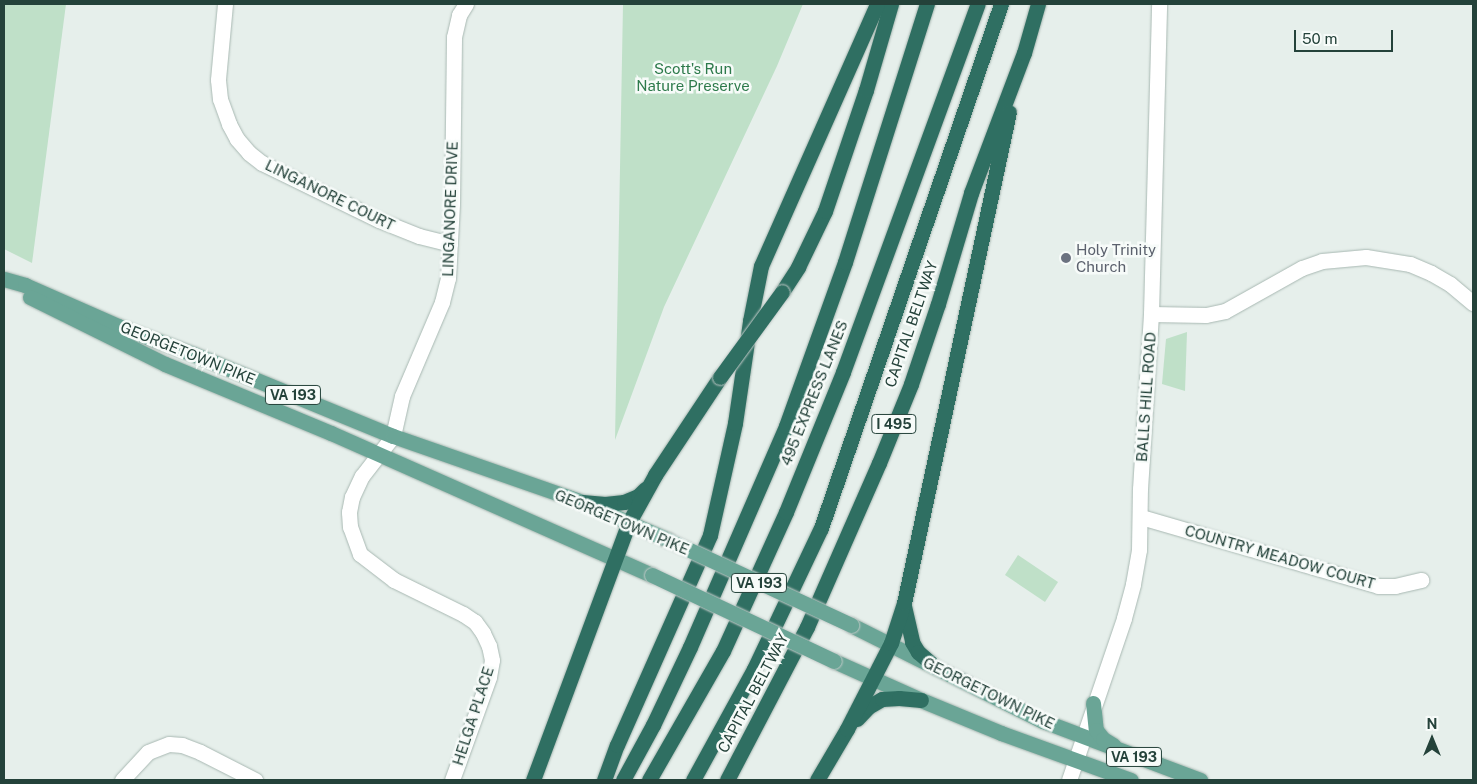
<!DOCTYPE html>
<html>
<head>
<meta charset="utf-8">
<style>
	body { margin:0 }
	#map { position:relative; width:1477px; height:784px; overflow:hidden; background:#e6efeb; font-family:"Public Sans",sans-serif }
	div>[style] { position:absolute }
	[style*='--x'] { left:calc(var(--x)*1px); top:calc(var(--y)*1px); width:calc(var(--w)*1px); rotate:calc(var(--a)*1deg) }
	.green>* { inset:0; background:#bfe0c8 }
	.roads { filter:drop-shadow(0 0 1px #a8b8b2) drop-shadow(0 0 1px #a8b8b2) }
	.minor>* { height:15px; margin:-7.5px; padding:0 7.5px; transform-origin:7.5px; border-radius:7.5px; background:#fff }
	.tertiary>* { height:15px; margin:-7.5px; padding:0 7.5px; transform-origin:7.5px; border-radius:7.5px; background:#fff }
	.primary>* { height:15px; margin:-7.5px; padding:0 7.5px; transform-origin:7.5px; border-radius:7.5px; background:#6aa596 }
	.motorway>* { height:15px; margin:-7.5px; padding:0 7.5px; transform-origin:7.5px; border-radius:7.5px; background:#2f6f62 }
	.bridges { filter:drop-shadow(0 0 1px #c2cac8) drop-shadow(0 0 1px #c2cac8) }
	.primary-bridge>* { height:15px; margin:-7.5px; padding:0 7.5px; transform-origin:7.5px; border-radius:7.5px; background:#6aa596 }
	.motorway-bridge>* { height:15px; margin:-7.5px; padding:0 7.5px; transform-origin:7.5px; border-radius:7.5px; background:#2f6f62 }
	.dots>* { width:14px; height:14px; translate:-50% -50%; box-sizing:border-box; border:2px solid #f7fbf9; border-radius:50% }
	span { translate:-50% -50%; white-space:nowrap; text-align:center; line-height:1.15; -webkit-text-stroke:5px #f7fbf9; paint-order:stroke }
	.shield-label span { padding:1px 4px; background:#f7fbf9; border:1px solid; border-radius:4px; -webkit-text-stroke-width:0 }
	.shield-label { font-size:14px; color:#24423a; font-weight:700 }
	.park-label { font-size:15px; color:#2d7a4b }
	.street-label { font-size:15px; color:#24423a }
	.worship-label { font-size:15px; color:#5b616d }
	.left { translate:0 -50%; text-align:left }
	.frame { position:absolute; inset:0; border:5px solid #24423a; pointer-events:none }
	.north { position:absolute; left:1407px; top:714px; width:50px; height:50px; -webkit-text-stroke:4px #f7fbf9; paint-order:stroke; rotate:0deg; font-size:14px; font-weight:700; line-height:20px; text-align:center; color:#24423a }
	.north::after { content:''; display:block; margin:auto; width:18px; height:22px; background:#24423a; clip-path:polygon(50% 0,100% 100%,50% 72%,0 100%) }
	.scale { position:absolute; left:1294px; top:30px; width:99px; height:22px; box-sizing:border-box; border:2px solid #24423a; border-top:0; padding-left:6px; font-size:15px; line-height:18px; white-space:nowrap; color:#24423a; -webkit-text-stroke:4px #f7fbf9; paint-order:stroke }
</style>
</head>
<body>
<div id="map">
	<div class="green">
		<div style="clip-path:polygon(4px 4px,66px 4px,32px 263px,4px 249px)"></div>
		<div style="clip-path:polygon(623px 4px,803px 4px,777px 66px,664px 307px,615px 440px)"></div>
		<div style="clip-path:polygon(1187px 332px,1185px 391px,1162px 384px,1166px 339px)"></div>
		<div style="clip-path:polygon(1018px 555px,1058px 582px,1045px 602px,1005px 575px)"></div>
	</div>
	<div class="roads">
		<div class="minor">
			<div style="--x:225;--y:4;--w:76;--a:95.3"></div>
			<div style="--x:218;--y:80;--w:19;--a:84"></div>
			<div style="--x:220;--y:99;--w:27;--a:70"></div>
			<div style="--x:229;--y:124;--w:17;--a:62"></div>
			<div style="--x:237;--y:139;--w:18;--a:49"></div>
			<div style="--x:249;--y:153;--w:16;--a:38"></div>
			<div style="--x:262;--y:163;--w:130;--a:26"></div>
			<div style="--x:379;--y:220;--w:43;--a:21.8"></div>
			<div style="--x:419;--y:236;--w:32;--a:14"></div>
			<div style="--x:1151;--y:314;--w:55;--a:1"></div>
			<div style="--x:1206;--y:315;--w:19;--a:-12"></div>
			<div style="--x:1225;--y:311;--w:88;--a:-29.2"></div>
			<div style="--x:1302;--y:268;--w:21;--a:-19"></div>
			<div style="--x:1322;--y:261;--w:44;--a:-5.2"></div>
			<div style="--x:1366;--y:257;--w:45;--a:9"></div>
			<div style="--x:1410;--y:264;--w:23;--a:23"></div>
			<div style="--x:1431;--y:273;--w:22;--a:30"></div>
			<div style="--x:1450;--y:284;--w:30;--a:40"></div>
			<div style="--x:1141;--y:517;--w:247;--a:16.2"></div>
			<div style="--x:1378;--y:586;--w:17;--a:0"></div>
			<div style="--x:1395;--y:586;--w:27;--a:-13"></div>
			<div style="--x:122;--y:780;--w:38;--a:-47"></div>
			<div style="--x:148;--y:752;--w:22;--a:-21"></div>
			<div style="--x:169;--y:744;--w:13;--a:4"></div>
			<div style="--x:182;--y:745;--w:19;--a:21"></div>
			<div style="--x:200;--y:752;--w:62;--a:27"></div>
			<div style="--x:452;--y:780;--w:109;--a:-70.2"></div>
			<div style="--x:489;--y:677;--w:17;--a:-80"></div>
			<div style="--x:492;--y:660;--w:14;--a:-102"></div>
			<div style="--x:489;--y:646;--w:14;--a:-115"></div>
			<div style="--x:483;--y:633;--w:14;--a:-126"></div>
			<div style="--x:475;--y:622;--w:14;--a:-146"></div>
			<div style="--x:463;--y:614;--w:77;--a:-153.8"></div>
			<div style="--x:394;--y:580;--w:43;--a:-142.6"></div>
			<div style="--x:360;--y:554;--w:29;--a:-110"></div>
			<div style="--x:350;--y:527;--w:15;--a:-94"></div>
			<div style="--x:349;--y:512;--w:15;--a:-79"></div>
			<div style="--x:352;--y:497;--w:23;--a:-65"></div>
			<div style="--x:362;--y:476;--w:51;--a:-52.2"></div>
			<div style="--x:393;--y:436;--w:41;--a:-77.3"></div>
			<div style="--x:402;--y:396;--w:102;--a:-66.9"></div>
			<div style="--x:442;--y:302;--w:25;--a:-76"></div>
			<div style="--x:448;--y:278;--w:75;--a:-86.9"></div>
			<div style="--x:452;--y:203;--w:166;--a:-89.3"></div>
			<div style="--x:454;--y:37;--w:23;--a:-77"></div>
			<div style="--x:459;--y:15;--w:13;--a:-58"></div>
		</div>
		<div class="tertiary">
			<div style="--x:1069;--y:780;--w:171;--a:-71.2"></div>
			<div style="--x:1124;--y:618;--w:35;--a:-75"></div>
			<div style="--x:1133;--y:584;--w:35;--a:-80"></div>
			<div style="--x:1139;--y:550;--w:61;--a:-89.1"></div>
			<div style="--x:1140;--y:489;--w:175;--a:-86.4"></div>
			<div style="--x:1151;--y:314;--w:310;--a:-88.5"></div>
		</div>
		<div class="primary">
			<div style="--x:4;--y:279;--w:22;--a:16"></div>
			<div style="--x:25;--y:285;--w:102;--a:23.8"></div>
			<div style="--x:118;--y:326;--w:80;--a:20.5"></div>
			<div style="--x:193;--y:354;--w:216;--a:22.3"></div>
			<div style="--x:393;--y:436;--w:200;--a:19.2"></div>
			<div style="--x:582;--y:502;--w:94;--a:23.8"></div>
			<div style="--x:30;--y:297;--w:151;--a:26.4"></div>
			<div style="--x:165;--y:364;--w:180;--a:22.6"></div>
			<div style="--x:331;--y:433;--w:351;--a:23.9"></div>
			<div style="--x:851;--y:625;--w:215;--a:26.6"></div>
			<div style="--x:1043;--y:721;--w:168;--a:20.6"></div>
			<div style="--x:834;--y:661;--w:95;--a:24.1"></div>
			<div style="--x:921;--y:700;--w:87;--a:22.4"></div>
			<div style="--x:1001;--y:733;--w:138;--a:19.9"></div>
			<div style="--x:1093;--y:703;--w:27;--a:84"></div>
			<div style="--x:1096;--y:730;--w:11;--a:52"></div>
			<div style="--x:1103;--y:739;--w:12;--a:31"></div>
		</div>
		<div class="motorway">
			<div style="--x:782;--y:292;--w:30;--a:-57"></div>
			<div style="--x:798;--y:267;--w:62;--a:-64.3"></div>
			<div style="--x:825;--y:211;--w:128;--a:-71.3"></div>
			<div style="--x:866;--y:90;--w:90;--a:-73.8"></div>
			<div style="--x:582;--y:502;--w:23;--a:5"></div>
			<div style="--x:605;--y:504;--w:19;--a:-6"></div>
			<div style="--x:624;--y:502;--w:15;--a:-23"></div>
			<div style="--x:638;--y:496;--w:10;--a:-45"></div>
			<div style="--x:904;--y:606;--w:37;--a:77"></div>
			<div style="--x:912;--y:642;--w:12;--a:59"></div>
			<div style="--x:918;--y:652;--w:23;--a:41"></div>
			<div style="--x:857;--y:719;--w:16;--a:-47"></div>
			<div style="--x:868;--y:707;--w:16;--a:-30"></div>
			<div style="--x:882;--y:699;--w:17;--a:-3"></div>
			<div style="--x:899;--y:698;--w:22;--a:5"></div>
			<div style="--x:533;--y:780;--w:275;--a:-69.6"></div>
			<div style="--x:629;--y:522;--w:54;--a:-61"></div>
			<div style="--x:655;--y:475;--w:118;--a:-56.4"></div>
			<div style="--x:604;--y:780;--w:37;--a:-70"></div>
			<div style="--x:617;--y:745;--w:230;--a:-66.1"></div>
			<div style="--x:710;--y:535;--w:115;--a:-77.4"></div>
			<div style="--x:735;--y:423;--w:103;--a:-81.6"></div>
			<div style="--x:750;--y:321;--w:56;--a:-78.7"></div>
			<div style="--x:761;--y:266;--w:287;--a:-66.1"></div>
			<div style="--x:623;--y:780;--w:63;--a:-61.4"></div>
			<div style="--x:653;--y:725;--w:86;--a:-64.6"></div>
			<div style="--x:690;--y:647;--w:241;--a:-66.5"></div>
			<div style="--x:786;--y:426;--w:174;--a:-70.2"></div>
			<div style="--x:845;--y:262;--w:271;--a:-72.4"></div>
			<div style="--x:649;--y:780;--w:149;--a:-60.2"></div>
			<div style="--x:723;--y:651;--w:153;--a:-65.6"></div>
			<div style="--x:786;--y:512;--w:151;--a:-67.8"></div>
			<div style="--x:843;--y:372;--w:392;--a:-69.9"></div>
			<div style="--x:693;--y:780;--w:127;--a:-61.2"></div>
			<div style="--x:754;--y:669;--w:156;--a:-64.6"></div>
			<div style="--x:821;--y:528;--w:554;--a:-71.04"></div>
			<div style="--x:727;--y:780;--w:173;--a:-62.4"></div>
			<div style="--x:807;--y:627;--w:179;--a:-66.3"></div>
			<div style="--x:879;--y:463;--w:85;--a:-67.9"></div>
			<div style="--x:911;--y:384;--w:84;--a:-71.4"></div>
			<div style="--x:938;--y:304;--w:116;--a:-73.4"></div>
			<div style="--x:971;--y:193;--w:150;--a:-69.3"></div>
			<div style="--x:1024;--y:53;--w:51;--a:-74.1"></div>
			<div style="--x:817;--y:780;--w:59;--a:-59.5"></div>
			<div style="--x:847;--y:729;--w:97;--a:-62.9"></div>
			<div style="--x:891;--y:643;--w:42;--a:-72"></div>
			<div style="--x:904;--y:603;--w:502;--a:-77.93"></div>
		</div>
	</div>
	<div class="bridges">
		<div class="primary-bridge">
			<div style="--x:668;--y:540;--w:202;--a:24.9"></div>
			<div style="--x:652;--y:575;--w:201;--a:25.3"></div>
		</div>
		<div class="motorway-bridge">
			<div style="--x:720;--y:377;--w:105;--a:-53.9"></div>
		</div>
	</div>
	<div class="dots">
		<div style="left:1066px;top:258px;background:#6b7280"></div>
	</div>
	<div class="shield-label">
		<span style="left:293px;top:395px">VA 193</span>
		<span style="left:894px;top:424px">I 495</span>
		<span style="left:759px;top:583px">VA 193</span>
		<span style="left:1134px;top:757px">VA 193</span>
	</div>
	<div class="park-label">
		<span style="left:693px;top:77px">Scott's Run<br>Nature Preserve</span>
	</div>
	<div class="street-label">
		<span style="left:330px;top:195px;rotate:26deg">LINGANORE COURT</span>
		<span style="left:450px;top:209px;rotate:-88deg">LINGANORE DRIVE</span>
		<span style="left:911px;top:324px;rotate:-71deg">CAPITAL BELTWAY</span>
		<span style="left:188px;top:353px;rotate:22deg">GEORGETOWN PIKE</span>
		<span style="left:814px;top:393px;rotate:-68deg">495 EXPRESS LANES</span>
		<span style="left:1146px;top:397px;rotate:-86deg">BALLS HILL ROAD</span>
		<span style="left:622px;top:522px;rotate:23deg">GEORGETOWN PIKE</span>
		<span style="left:1280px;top:557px;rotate:16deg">COUNTRY MEADOW COURT</span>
		<span style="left:753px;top:693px;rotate:-62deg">CAPITAL BELTWAY</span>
		<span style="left:989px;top:693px;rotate:26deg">GEORGETOWN PIKE</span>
		<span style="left:473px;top:716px;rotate:-72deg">HELGA PLACE</span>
	</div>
	<div class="worship-label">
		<span class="left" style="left:1076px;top:258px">Holy Trinity<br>Church</span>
	</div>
	<div class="frame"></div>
	<div class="north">N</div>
	<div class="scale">50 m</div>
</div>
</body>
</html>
